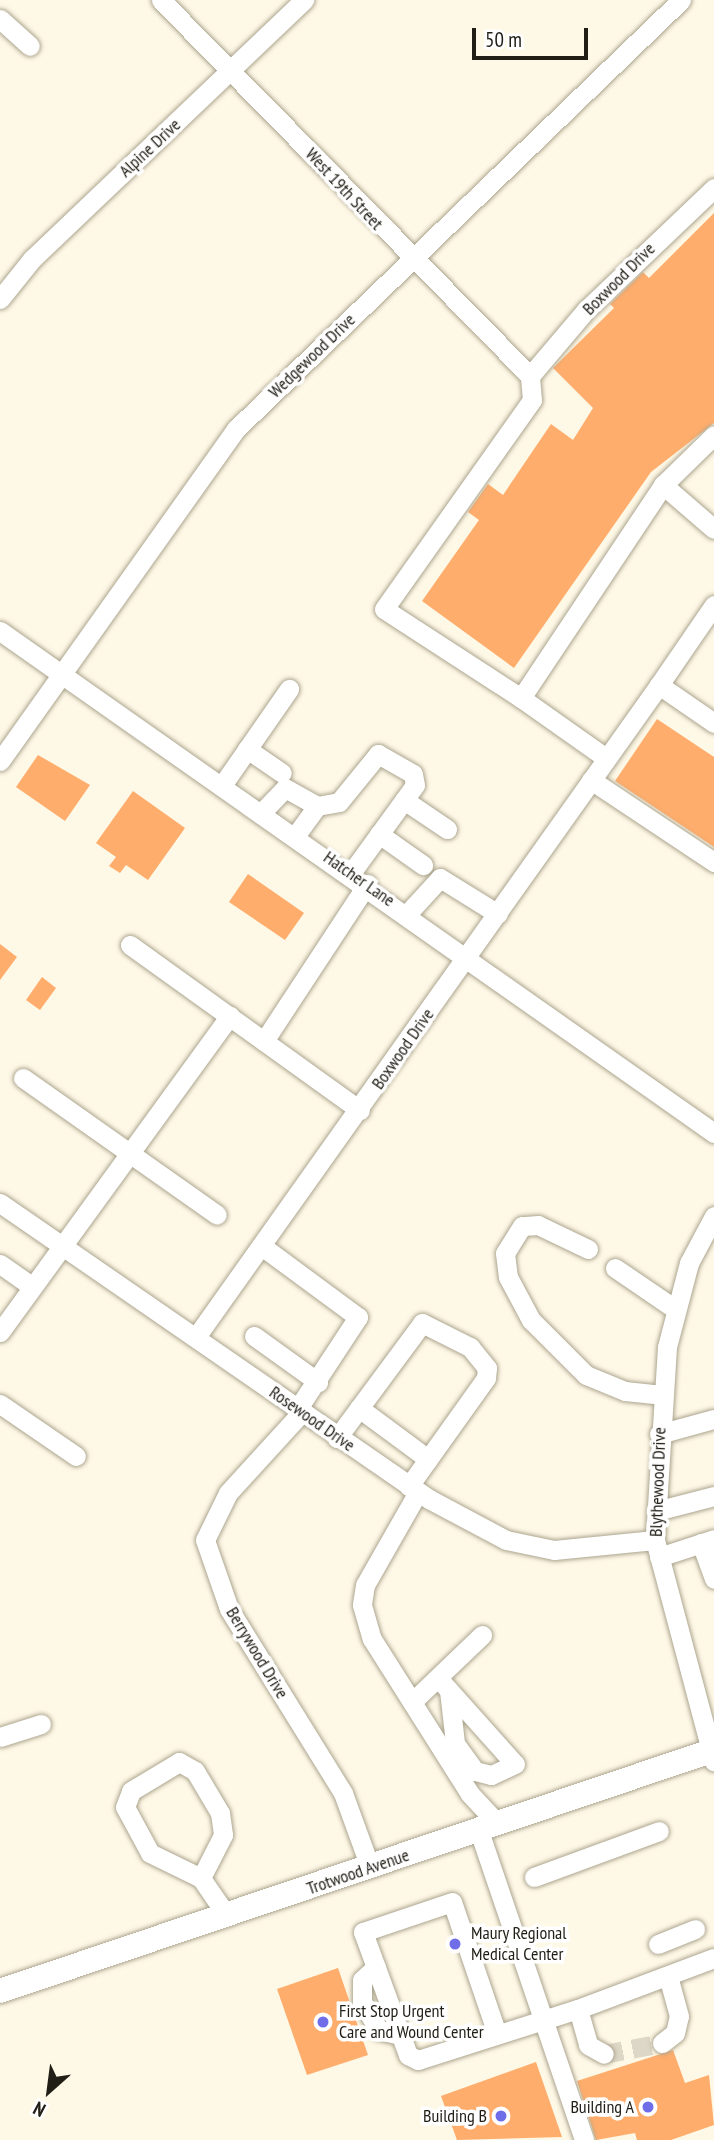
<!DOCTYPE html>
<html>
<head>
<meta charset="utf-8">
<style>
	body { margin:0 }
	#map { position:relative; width:714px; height:2140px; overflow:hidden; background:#fef8e6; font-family:"PT Sans Narrow",sans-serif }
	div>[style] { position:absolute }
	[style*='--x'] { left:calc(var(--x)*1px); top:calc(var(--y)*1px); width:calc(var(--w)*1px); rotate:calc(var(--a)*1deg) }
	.building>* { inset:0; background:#ffad6c }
	.minor-tunnel>* { height:19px; margin-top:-9.5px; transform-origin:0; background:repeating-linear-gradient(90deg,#ddd7c7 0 19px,transparent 0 29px) }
	.roads { filter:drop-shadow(0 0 2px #aca58f) drop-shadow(0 0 2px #aca58f) }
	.minor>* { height:19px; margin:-9.5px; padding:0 9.5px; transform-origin:9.5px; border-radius:9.5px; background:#fff }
	.major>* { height:24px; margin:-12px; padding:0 12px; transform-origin:12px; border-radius:12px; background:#fff }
	.dots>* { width:19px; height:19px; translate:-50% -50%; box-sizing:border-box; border:4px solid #fff; border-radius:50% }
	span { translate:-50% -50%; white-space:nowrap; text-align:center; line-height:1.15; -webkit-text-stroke:7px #fff; paint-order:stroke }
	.street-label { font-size:18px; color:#211e16 }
	.poi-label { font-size:18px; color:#211e16 }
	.left { translate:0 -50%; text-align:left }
	.right { translate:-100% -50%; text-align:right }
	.north { position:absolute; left:14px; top:2056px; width:70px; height:70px; -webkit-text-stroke:5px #fff; paint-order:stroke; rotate:208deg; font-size:19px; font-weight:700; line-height:28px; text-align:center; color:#211e16 }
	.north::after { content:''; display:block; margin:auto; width:24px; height:32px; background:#211e16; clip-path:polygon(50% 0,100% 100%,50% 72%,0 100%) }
	.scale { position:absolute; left:472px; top:28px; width:116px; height:32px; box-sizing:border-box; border:4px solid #211e16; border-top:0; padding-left:9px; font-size:21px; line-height:24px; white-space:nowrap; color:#211e16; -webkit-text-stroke:5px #fff; paint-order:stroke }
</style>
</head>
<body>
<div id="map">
	<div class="building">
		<div style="clip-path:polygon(714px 213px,714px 423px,651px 472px,514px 668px,422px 601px,479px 520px,468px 512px,488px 484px,503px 495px,551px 424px,573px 440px,593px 408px,553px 368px,614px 308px,610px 304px,643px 272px,649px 278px)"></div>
		<div style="clip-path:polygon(657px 719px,714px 757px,714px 847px,615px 781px)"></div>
		<div style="clip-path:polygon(38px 755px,90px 785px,65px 821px,16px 787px)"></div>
		<div style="clip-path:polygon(133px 791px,185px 828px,148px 880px,126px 865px,120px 873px,109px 866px,116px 857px,96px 843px)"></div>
		<div style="clip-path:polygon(248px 874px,304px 913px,285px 940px,229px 902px)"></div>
		<div style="clip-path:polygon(0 944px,17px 957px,0 980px)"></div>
		<div style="clip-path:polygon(42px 977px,56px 988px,40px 1010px,26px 1000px)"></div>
		<div style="clip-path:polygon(338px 1968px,368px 2055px,307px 2075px,277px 1989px)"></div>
		<div style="clip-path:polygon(673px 2050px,685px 2083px,709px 2075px,714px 2125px,671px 2140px,637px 2140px,635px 2133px,596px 2140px,577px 2081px)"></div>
		<div style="clip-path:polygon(536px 2062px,562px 2137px,457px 2140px,441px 2096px)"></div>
	</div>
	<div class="minor-tunnel">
		<div style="--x:604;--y:2054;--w:59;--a:-10.7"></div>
	</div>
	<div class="roads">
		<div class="minor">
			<div style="--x:161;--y:0;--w:527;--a:45.54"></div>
			<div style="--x:0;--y:19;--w:40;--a:42"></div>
			<div style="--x:0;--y:299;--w:51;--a:-51.3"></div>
			<div style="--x:32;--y:259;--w:376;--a:-43.6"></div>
			<div style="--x:530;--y:376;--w:87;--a:-49.7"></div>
			<div style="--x:586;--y:310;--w:177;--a:-43.6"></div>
			<div style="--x:663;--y:485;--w:67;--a:40.8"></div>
			<div style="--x:0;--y:631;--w:873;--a:35.11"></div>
			<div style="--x:659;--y:685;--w:97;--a:-55.5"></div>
			<div style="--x:521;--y:698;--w:163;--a:-147"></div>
			<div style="--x:384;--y:609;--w:256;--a:-54.7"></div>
			<div style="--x:532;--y:400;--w:24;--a:-95"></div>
			<div style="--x:247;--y:749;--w:42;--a:34.4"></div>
			<div style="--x:606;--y:758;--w:104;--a:-144.8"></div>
			<div style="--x:521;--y:698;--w:256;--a:-56.3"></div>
			<div style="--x:663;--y:485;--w:71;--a:-44.4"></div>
			<div style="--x:0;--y:761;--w:407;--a:-54.6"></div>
			<div style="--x:236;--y:429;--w:618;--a:-43.95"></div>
			<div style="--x:591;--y:780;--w:148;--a:33.7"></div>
			<div style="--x:223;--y:784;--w:116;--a:-55.2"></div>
			<div style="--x:404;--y:800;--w:52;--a:34"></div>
			<div style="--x:262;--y:812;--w:33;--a:-46"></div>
			<div style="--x:285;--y:788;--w:37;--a:29"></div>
			<div style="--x:379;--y:834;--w:54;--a:35.2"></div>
			<div style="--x:296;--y:835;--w:36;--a:-54"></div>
			<div style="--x:317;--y:806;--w:22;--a:-10"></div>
			<div style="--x:339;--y:802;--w:62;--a:-50.9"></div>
			<div style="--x:378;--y:754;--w:40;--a:29.7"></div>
			<div style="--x:413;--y:774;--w:11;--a:80"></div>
			<div style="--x:415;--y:785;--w:109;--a:126"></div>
			<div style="--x:408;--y:913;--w:47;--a:-47.6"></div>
			<div style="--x:440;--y:878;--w:68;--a:31.8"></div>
			<div style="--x:130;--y:945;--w:283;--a:35.7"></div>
			<div style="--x:264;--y:1041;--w:188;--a:-56.7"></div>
			<div style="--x:23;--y:1078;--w:237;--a:35.2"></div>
			<div style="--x:0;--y:1203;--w:521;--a:34.6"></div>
			<div style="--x:429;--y:1499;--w:87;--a:28"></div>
			<div style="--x:506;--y:1540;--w:49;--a:11.8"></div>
			<div style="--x:554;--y:1550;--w:101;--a:-5.7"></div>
			<div style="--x:714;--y:1216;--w:53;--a:118"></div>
			<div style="--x:689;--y:1263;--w:87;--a:104.7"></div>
			<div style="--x:667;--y:1347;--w:193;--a:93.6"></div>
			<div style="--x:655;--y:1540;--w:229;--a:75.1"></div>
			<div style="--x:263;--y:1247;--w:118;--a:36.4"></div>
			<div style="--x:358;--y:1317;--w:111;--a:123.3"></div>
			<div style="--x:588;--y:1249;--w:55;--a:-154.4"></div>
			<div style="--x:538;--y:1225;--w:16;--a:176"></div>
			<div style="--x:522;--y:1226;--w:32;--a:122"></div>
			<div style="--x:505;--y:1253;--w:24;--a:83"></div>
			<div style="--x:508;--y:1277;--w:49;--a:61.9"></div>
			<div style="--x:531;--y:1320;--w:78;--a:45"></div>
			<div style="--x:586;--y:1375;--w:42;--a:22.3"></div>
			<div style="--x:625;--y:1391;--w:37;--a:6"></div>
			<div style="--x:0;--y:1264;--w:39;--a:35"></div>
			<div style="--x:615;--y:1268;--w:73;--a:34.3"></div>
			<div style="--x:0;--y:1332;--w:391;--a:-54"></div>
			<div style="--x:254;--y:1336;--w:79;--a:35.7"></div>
			<div style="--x:196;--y:1337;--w:800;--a:-54.62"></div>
			<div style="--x:659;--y:685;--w:67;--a:34.6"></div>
			<div style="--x:0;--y:1404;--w:92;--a:34.4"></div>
			<div style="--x:359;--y:1408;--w:86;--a:36.5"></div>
			<div style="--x:301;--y:1413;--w:108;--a:132.4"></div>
			<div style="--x:228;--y:1493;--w:52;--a:116.1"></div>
			<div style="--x:205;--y:1540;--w:73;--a:70.8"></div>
			<div style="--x:229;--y:1609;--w:216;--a:58.2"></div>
			<div style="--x:343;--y:1793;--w:79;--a:70"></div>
			<div style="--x:659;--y:1434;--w:57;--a:-15.3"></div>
			<div style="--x:337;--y:1438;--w:143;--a:-53.5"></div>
			<div style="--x:422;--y:1323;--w:54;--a:26.6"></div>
			<div style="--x:470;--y:1347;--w:27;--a:51"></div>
			<div style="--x:487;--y:1368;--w:10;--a:96"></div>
			<div style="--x:486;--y:1378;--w:133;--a:125.5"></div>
			<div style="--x:418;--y:1492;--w:107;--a:119.7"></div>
			<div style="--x:365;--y:1585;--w:20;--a:99"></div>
			<div style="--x:362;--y:1605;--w:35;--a:74"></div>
			<div style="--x:372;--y:1639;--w:183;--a:57.7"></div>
			<div style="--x:470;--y:1794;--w:41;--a:47"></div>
			<div style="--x:656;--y:1511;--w:60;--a:-14.5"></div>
			<div style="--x:701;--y:1543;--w:38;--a:70"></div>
			<div style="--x:659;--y:1557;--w:58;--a:-18.1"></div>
			<div style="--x:438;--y:1678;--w:115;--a:48.2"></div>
			<div style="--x:515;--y:1764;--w:26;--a:155"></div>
			<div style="--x:491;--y:1775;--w:16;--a:-166"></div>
			<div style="--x:475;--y:1771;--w:34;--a:-126"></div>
			<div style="--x:455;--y:1743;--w:53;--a:-96.5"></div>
			<div style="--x:412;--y:1702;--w:97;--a:-43.7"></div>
			<div style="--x:0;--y:1737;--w:43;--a:-17.6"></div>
			<div style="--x:479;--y:1831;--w:326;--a:71.2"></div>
			<div style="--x:534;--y:1877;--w:133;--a:-20.2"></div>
			<div style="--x:201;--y:1878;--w:57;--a:-153.9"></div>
			<div style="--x:150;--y:1853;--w:52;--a:-118.5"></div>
			<div style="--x:125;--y:1807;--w:17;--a:-69"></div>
			<div style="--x:131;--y:1791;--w:56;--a:-31.1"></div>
			<div style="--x:179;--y:1762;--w:18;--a:29"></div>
			<div style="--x:195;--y:1771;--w:49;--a:59.2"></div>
			<div style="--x:220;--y:1813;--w:22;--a:82"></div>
			<div style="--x:223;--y:1835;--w:48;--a:117.1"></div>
			<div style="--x:201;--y:1878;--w:46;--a:55.6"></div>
			<div style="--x:658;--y:1944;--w:40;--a:-22"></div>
			<div style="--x:376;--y:1967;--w:19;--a:137"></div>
			<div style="--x:362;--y:1980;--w:22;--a:90"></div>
			<div style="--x:362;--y:2002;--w:33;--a:59"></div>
			<div style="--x:379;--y:2030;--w:23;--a:13"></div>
			<div style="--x:578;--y:2009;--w:37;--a:74"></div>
			<div style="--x:588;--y:2045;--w:18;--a:29"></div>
			<div style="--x:497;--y:2034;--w:139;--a:-108.8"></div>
			<div style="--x:452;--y:1902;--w:94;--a:161.4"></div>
			<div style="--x:363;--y:1932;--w:131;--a:69.9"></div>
			<div style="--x:408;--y:2055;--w:11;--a:27"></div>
			<div style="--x:418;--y:2060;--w:168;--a:-17.7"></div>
			<div style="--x:578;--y:2009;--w:145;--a:-20.6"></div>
			<div style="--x:662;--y:2043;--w:16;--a:-38"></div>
			<div style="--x:675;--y:2033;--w:17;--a:-77"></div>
			<div style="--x:679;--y:2016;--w:41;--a:-105.4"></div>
		</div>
		<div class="major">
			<div style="--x:0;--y:1991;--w:754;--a:-18.65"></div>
		</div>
	</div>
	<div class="dots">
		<div style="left:455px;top:1944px;background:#6f6de7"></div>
		<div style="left:323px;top:2022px;background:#6f6de7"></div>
		<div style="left:648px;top:2107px;background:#6f6de7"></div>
		<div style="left:501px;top:2116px;background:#6f6de7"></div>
	</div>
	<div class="street-label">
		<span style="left:150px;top:148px;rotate:-43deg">Alpine Drive</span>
		<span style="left:344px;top:189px;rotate:47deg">West 19th Street</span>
		<span style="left:619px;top:279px;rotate:-45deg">Boxwood Drive</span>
		<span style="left:312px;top:356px;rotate:-44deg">Wedgewood Drive</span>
		<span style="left:359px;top:879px;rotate:35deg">Hatcher Lane</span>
		<span style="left:403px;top:1049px;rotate:-55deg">Boxwood Drive</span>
		<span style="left:312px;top:1419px;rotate:35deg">Rosewood Drive</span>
		<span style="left:658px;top:1482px;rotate:-88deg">Blythewood Drive</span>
		<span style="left:257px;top:1653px;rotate:59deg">Berrywood Drive</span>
		<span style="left:358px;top:1872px;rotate:-19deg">Trotwood Avenue</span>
	</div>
	<div class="poi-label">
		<span class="left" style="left:471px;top:1944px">Maury Regional<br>Medical Center</span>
		<span class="left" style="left:339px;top:2022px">First Stop Urgent<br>Care and Wound Center</span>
		<span class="right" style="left:634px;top:2107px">Building A</span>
		<span class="right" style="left:487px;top:2116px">Building B</span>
	</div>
	<div class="north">N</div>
	<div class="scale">50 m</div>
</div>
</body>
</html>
